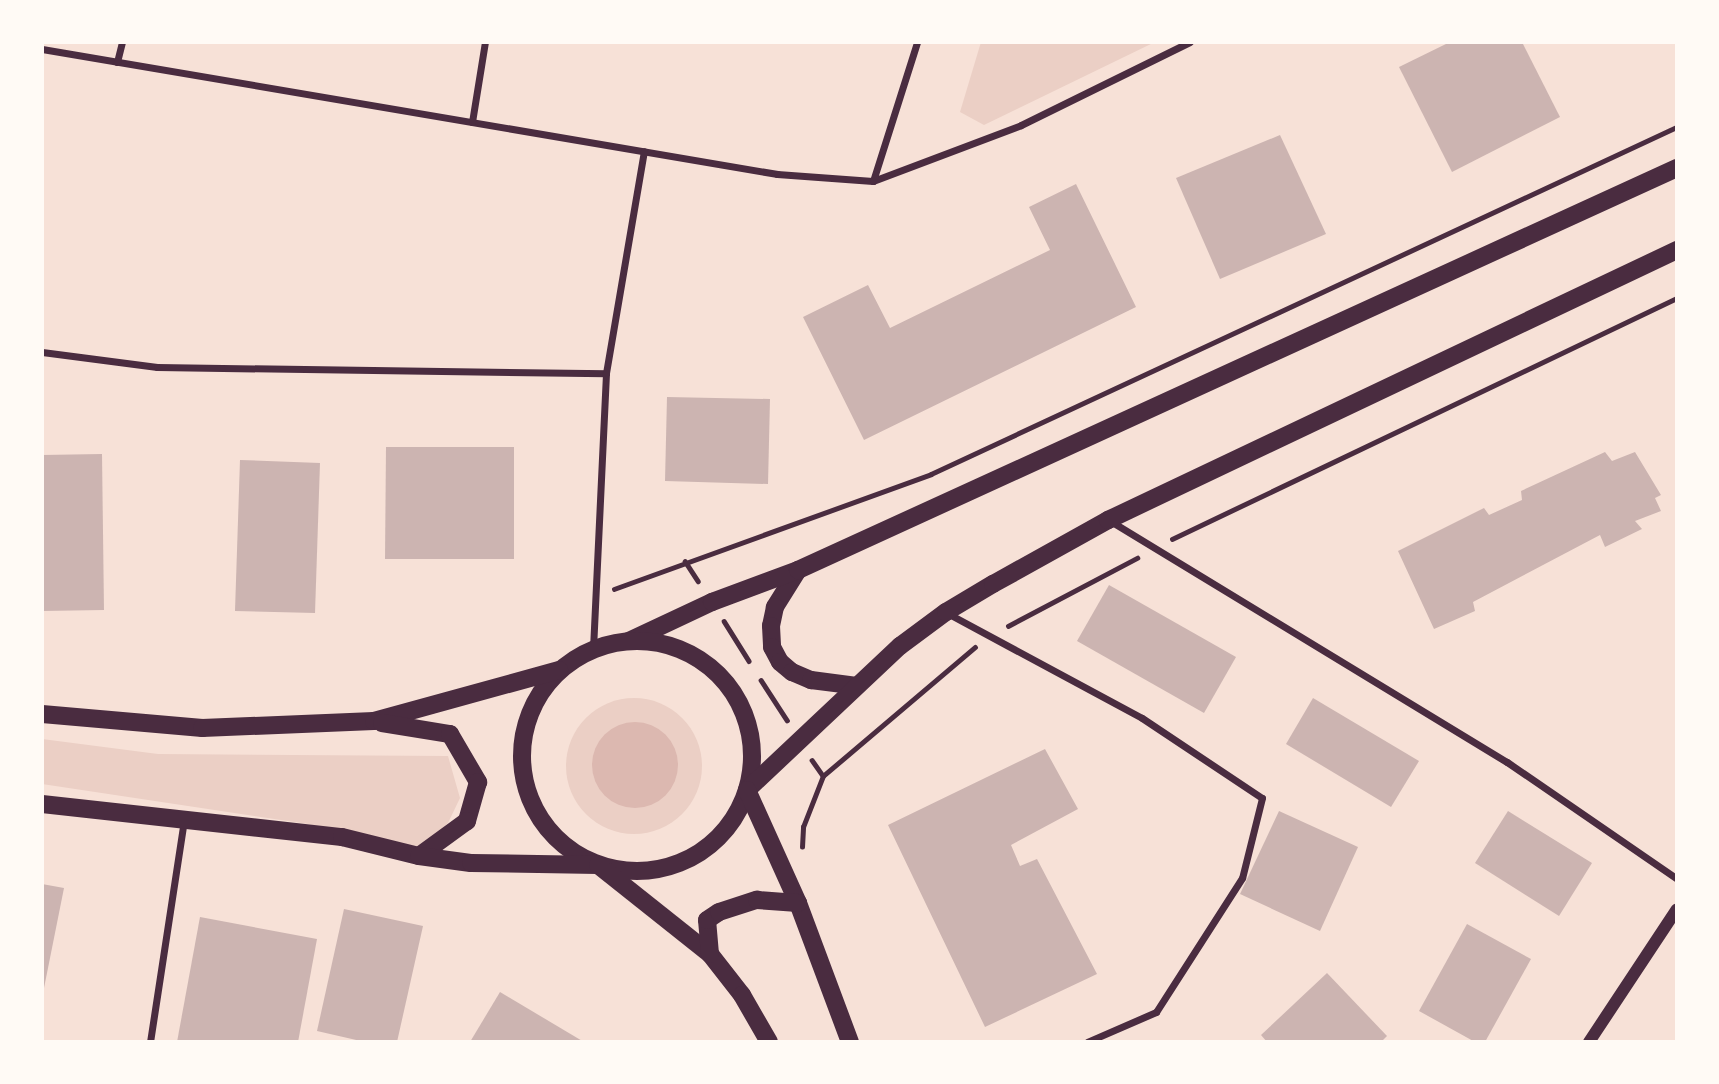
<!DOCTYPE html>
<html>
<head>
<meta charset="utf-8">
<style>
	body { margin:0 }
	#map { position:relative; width:1719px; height:1084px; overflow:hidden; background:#f7e1d7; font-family:Cabin,sans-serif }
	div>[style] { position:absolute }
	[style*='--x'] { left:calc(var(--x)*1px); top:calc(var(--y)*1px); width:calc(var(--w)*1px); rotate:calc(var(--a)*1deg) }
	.green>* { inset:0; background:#ebcfc5 }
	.round { border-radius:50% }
	.water>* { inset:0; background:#dcb8b0 }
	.building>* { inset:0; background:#ccb4b1 }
	.path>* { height:4.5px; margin:-2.25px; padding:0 2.25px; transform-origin:2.25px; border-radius:2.25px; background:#4a2c40 }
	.minor>* { height:7px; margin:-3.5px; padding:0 3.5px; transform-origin:3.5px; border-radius:3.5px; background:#4a2c40 }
	.tertiary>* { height:12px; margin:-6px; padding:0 6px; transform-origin:6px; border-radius:6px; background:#4a2c40 }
	.primary>* { height:18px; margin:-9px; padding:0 9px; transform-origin:9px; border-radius:9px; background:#4a2c40 }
	.primary>.ring { margin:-9px; padding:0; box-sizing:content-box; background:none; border:18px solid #4a2c40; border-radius:50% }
	span { translate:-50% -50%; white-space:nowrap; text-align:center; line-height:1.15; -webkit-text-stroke:6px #fffaf5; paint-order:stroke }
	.frame { position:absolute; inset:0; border:44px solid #fffaf5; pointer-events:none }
</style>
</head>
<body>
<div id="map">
	<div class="green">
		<div style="clip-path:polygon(981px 42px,1155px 42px,984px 125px,960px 112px)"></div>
		<div class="round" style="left:566px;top:698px;width:136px;height:136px"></div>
		<div style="clip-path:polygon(42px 739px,158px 754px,448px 756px,460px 798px,448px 823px,420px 850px,308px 824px,42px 784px)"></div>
	</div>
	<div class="water">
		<div class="round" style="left:592px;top:722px;width:86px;height:86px"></div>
	</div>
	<div class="building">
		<div style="clip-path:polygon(1450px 42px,1522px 42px,1560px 117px,1452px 172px,1399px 67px)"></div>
		<div style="clip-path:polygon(1280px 135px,1326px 234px,1220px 279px,1176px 178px)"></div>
		<div style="clip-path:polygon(1076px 184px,1136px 307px,864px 440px,803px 317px,868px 285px,890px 328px,1050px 250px,1029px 207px)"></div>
		<div style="clip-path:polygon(667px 397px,770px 399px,768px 484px,665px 481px)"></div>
		<div style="clip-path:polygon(386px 447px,514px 447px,514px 559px,385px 559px)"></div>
		<div style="clip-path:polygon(1605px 452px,1612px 461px,1635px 452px,1661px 495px,1655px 498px,1661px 511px,1635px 521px,1642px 529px,1605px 547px,1600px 535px,1473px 602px,1475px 611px,1434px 629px,1398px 551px,1484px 508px,1489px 515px,1522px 500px,1521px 491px)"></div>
		<div style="clip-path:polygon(102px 454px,104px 610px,42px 611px,42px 455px)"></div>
		<div style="clip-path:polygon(240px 460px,320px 463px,315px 613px,235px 611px)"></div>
		<div style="clip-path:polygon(1109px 585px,1236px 657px,1204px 713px,1077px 641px)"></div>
		<div style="clip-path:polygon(1313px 698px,1419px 761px,1391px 807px,1286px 744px)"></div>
		<div style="clip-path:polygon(1045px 749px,1078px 809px,1011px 845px,1020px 866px,1037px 859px,1097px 974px,985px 1027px,888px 825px)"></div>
		<div style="clip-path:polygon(1279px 811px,1358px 847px,1320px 931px,1240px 894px)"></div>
		<div style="clip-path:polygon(1508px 811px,1592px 863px,1559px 916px,1475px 863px)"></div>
		<div style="clip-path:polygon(42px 884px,64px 888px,43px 993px,42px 993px)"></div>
		<div style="clip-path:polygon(344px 909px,423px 926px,397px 1042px,365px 1042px,317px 1031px)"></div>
		<div style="clip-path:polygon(200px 917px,317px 939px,298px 1042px,177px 1042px)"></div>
		<div style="clip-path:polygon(1467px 924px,1531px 959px,1485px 1042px,1475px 1042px,1419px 1011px)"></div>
		<div style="clip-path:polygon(1327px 973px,1387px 1036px,1381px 1042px,1267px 1042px,1261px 1035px)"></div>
		<div style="clip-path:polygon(500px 992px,584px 1042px,470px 1042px)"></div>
	</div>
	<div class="path">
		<div style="--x:1172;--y:539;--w:560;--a:-25.51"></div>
		<div style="--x:685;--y:561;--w:24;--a:57"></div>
		<div style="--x:614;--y:589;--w:337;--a:-19.9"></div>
		<div style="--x:931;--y:474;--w:823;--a:-24.95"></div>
		<div style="--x:724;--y:621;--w:47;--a:58"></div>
		<div style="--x:1008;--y:626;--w:146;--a:-27.8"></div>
		<div style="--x:761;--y:680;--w:48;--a:57"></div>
		<div style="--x:812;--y:760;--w:19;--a:55"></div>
		<div style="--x:802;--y:847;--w:20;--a:-87"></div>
		<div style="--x:803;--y:827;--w:55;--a:-68.6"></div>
		<div style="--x:823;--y:776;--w:199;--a:-40.3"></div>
	</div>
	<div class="minor">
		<div style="--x:42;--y:49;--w:746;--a:9.65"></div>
		<div style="--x:777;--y:174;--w:96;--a:4.2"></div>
		<div style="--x:873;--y:181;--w:158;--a:-20.7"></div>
		<div style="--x:1021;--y:125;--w:188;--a:-26.2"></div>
		<div style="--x:117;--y:62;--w:21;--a:-76"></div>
		<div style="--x:472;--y:122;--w:81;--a:-80.8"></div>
		<div style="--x:873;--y:181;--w:146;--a:-72.4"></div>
		<div style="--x:42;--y:352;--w:116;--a:7.4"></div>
		<div style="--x:157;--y:367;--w:449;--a:0.8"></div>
		<div style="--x:1112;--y:522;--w:462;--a:31.3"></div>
		<div style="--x:1507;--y:762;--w:206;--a:34.5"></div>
		<div style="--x:947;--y:613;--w:221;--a:28.3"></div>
		<div style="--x:1142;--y:718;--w:144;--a:33.7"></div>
		<div style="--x:1262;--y:798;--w:82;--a:104"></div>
		<div style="--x:1242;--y:878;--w:159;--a:122.7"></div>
		<div style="--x:1156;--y:1012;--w:75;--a:156.5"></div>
		<div style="--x:593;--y:649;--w:276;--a:-87.3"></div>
		<div style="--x:606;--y:373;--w:225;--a:-80.3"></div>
		<div style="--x:150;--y:1042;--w:225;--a:-81.3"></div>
	</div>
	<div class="tertiary">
		<div style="--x:1589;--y:1042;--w:159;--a:-56.5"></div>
	</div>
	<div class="primary">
		<div style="--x:798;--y:570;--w:44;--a:121.9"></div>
		<div style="--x:775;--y:607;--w:19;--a:102"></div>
		<div style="--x:771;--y:626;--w:21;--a:87"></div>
		<div style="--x:772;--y:647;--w:17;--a:62"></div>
		<div style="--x:780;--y:662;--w:16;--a:40"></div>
		<div style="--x:792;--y:672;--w:21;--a:23"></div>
		<div style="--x:811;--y:680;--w:46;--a:7.4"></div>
		<div style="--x:629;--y:641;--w:92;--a:-25.2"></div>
		<div style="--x:712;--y:602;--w:92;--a:-20.4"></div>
		<div style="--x:798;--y:570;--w:967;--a:-24.58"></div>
		<div class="ring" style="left:522px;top:641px;width:212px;height:212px"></div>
		<div style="--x:42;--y:714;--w:161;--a:5"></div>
		<div style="--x:202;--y:728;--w:172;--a:-2.3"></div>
		<div style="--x:374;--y:721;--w:192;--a:-15.4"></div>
		<div style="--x:382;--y:723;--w:69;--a:9.2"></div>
		<div style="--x:450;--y:734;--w:56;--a:59.7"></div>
		<div style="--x:478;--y:782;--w:41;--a:105.8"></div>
		<div style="--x:467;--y:821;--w:59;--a:143.9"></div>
		<div style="--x:747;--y:790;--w:210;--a:-43.3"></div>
		<div style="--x:900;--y:646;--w:57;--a:-36.5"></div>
		<div style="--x:946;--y:612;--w:55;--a:-30.8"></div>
		<div style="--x:993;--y:584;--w:132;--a:-29.1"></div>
		<div style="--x:1108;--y:520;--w:630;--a:-25.39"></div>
		<div style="--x:747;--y:790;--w:124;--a:65.7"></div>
		<div style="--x:798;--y:903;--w:148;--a:69.5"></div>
		<div style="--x:42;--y:804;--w:302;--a:6.3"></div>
		<div style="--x:342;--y:837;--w:79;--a:13.9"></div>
		<div style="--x:419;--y:856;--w:52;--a:7.7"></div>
		<div style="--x:471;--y:863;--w:127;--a:0.9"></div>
		<div style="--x:598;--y:865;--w:143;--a:38.5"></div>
		<div style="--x:710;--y:954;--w:52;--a:52"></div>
		<div style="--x:742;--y:995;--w:54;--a:60.1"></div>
		<div style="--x:710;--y:954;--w:34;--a:-95"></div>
		<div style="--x:707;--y:920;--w:14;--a:-34"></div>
		<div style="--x:719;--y:912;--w:40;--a:-18"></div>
		<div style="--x:757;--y:900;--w:41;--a:4.2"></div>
	</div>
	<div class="frame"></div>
</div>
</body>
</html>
